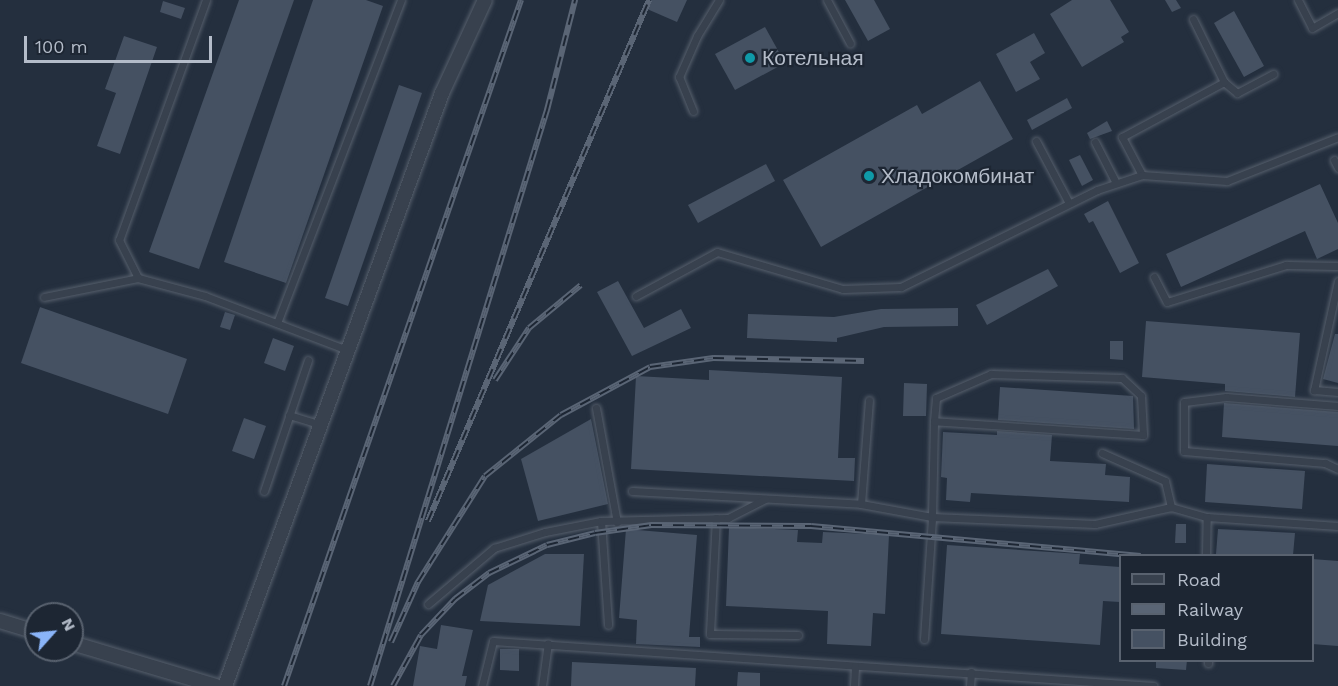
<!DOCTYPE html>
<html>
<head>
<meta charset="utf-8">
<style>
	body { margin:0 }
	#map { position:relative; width:1338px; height:686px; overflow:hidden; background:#242f3e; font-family:"Work Sans",sans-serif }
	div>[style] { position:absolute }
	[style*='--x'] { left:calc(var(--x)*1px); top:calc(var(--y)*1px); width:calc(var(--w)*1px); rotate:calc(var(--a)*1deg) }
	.building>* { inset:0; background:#455162 }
	.roads { filter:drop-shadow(0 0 2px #565f6c) drop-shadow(0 0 2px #565f6c) }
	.lane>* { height:7px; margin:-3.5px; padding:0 3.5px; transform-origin:3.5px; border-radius:3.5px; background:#38414e }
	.street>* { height:14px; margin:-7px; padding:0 7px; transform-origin:7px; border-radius:7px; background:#38414e }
	.rail>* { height:6px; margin-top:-3px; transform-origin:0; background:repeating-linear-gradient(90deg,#1d2633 0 11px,#5a6575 0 22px); box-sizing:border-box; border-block:2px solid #5a6575 }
	.dots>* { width:16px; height:16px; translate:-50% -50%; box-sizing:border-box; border:3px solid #1d2633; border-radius:50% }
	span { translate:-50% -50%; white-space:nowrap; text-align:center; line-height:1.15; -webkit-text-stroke:4.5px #1d2633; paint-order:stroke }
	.poi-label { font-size:21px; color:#b4bcc9 }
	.left { translate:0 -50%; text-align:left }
	.legend { position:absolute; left:1119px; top:554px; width:195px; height:108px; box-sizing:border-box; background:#1d2633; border:2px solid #59626f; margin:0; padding:8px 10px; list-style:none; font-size:18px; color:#b4bcc9 }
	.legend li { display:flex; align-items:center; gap:12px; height:30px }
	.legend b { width:30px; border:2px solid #59626f }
	.north { position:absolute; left:24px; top:602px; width:60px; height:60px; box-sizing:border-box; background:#1d2633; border:2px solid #59626f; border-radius:50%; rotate:63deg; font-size:16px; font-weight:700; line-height:24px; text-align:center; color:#b4bcc9 }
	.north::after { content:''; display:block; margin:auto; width:21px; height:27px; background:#8ab4f8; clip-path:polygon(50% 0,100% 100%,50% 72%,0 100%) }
	.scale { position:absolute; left:24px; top:36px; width:188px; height:27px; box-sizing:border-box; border:3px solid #b4bcc9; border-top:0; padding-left:8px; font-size:18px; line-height:21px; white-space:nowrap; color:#b4bcc9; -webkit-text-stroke:4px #1d2633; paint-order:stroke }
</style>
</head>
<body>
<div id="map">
	<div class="building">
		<div style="clip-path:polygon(239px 0,294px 0,199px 269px,149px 252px)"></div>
		<div style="clip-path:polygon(313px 0,366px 0,383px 6px,286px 283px,224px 262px)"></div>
		<div style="clip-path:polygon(651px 0,687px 0,677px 22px,647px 9px)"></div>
		<div style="clip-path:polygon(845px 0,874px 0,890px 29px,868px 41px)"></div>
		<div style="clip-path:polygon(1072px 0,1110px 0,1129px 32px,1121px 37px,1124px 42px,1082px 67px,1050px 14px)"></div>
		<div style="clip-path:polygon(1165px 0,1176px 0,1181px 8px,1172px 12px)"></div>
		<div style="clip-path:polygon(163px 1px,185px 8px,181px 19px,160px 12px)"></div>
		<div style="clip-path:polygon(1234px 11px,1264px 66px,1244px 77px,1214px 23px)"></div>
		<div style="clip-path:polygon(765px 27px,785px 63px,735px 90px,715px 54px)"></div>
		<div style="clip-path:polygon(1034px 33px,1045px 53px,1030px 62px,1040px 79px,1016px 92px,996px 54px)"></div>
		<div style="clip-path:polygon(124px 36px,157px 47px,120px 154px,97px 146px,116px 93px,105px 89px)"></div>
		<div style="clip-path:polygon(980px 81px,1013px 139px,821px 247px,783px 180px,917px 105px,922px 114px)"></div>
		<div style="clip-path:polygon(399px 85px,422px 93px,348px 306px,325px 298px)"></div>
		<div style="clip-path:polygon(1067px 98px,1072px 108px,1032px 130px,1027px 120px)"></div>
		<div style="clip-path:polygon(1107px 121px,1112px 131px,1090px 139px,1087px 133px)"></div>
		<div style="clip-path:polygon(1080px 155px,1093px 180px,1082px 186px,1069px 160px)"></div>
		<div style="clip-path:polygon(766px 164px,775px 181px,698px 223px,688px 205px)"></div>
		<div style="clip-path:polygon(1320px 184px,1338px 223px,1338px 249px,1317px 259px,1305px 231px,1181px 287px,1166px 254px)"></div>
		<div style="clip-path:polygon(1108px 201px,1139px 263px,1120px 273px,1093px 221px,1089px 223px,1084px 214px)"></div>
		<div style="clip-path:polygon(1048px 269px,1058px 286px,987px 325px,976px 305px)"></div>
		<div style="clip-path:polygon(618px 281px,644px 328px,681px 309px,691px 328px,632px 356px,597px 292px)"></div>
		<div style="clip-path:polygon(40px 307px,187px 359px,168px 414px,21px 363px)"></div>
		<div style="clip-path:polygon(958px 308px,958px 326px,884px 327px,837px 338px,837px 342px,747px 338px,748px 314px,834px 317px,881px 309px)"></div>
		<div style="clip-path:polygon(225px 312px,235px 315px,230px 330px,220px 327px)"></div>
		<div style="clip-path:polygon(1146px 321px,1300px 333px,1295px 397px,1225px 391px,1225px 384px,1142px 377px)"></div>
		<div style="clip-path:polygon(1335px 334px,1338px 334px,1338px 383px,1323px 379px)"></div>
		<div style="clip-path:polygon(273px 338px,294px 346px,285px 371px,264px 363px)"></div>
		<div style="clip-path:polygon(1110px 341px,1123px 341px,1123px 360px,1110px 359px)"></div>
		<div style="clip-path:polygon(709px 370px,842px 377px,838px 458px,855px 458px,854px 481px,631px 469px,636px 376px,709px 380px)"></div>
		<div style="clip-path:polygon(904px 383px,927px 384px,926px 416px,903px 416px)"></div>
		<div style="clip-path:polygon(1000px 387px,1133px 396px,1134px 429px,998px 420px)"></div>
		<div style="clip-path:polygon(1224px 403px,1338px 412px,1338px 446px,1222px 437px)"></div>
		<div style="clip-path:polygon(244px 418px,266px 426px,254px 459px,232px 451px)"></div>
		<div style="clip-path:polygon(591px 419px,608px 504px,538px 521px,521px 459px)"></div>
		<div style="clip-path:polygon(997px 431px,1052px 435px,1050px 461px,1106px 464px,1105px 475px,1130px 477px,1129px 502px,971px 493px,970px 502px,946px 500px,947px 478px,941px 477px,943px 432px,997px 435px)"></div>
		<div style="clip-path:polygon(1207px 464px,1305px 471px,1302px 509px,1205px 502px)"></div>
		<div style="clip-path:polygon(1176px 524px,1186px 524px,1186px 543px,1175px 543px)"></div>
		<div style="clip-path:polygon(729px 527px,798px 530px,797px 542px,822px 543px,823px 532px,889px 535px,885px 614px,873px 613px,871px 646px,827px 644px,828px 611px,726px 606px)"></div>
		<div style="clip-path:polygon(626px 529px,697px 535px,689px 637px,700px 637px,700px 647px,636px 644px,637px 620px,619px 618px)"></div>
		<div style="clip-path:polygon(1218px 529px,1295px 533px,1293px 555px,1216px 554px)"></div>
		<div style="clip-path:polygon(947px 545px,1080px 554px,1079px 564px,1120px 567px,1120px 602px,1103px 601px,1100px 645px,941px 634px)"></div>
		<div style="clip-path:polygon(545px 554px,584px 554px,580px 626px,480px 621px,488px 585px)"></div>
		<div style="clip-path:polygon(1312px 559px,1338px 561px,1338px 646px,1312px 644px)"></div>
		<div style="clip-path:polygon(441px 625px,473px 630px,462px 676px,467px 676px,465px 686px,413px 686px,420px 646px,437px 649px)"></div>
		<div style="clip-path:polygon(500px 649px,519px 649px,519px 671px,500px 670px)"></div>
		<div style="clip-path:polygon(1156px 660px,1187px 660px,1186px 670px,1156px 668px)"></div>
		<div style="clip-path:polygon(572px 662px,696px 668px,695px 686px,571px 686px)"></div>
		<div style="clip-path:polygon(738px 672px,760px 673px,760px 686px,737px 686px)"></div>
	</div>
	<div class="roads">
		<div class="lane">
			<div style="--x:206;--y:0;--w:255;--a:109.9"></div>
			<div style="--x:119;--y:240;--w:42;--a:63.4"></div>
			<div style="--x:138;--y:278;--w:69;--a:15"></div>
			<div style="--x:205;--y:296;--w:155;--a:20.8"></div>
			<div style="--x:827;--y:0;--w:49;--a:61.9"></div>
			<div style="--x:1298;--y:0;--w:31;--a:63"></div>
			<div style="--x:1312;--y:28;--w:30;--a:-30"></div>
			<div style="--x:1224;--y:82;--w:17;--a:40"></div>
			<div style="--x:1237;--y:93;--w:41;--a:-27.8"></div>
			<div style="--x:693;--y:111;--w:37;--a:-112"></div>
			<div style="--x:679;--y:77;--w:45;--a:-66.3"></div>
			<div style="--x:697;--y:36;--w:42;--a:-58.6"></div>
			<div style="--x:1036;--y:141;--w:70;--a:62"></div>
			<div style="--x:1095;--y:142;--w:46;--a:62.9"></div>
			<div style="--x:1334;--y:160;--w:9;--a:63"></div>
			<div style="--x:1142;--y:175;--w:43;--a:-117.8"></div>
			<div style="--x:1122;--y:137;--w:116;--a:-28.3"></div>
			<div style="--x:1224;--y:82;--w:70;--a:-116.2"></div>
			<div style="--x:1154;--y:277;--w:28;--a:63"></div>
			<div style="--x:1167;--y:302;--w:125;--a:-17.3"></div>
			<div style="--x:1286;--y:265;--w:52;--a:1.1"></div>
			<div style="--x:1338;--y:281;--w:112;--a:102.4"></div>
			<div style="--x:1314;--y:390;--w:24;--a:5"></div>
			<div style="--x:636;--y:296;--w:92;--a:-28.5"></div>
			<div style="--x:717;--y:252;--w:131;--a:16.4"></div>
			<div style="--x:843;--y:289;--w:58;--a:-2"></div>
			<div style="--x:901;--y:287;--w:219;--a:-26.3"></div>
			<div style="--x:1097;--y:190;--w:47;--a:-18.4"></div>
			<div style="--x:1142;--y:175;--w:85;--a:4"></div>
			<div style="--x:1227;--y:181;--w:119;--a:-21.6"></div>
			<div style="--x:44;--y:297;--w:96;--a:-11.4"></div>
			<div style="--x:277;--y:323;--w:346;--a:-69"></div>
			<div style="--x:1338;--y:406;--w:112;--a:-175.4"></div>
			<div style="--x:1226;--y:397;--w:42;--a:173.2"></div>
			<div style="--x:1184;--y:402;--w:49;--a:90"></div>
			<div style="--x:1184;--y:451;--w:142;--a:4.9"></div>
			<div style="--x:1325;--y:463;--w:14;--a:25"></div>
			<div style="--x:596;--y:408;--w:116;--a:79.6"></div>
			<div style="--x:289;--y:415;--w:30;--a:17"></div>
			<div style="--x:1102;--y:453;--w:69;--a:24"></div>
			<div style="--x:1165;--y:481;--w:27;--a:77"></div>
			<div style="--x:264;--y:491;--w:138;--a:-71.4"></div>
			<div style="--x:632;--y:491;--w:229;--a:3.2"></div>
			<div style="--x:861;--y:504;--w:72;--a:10.4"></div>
			<div style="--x:932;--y:517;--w:163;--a:2.5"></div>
			<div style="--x:1095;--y:524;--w:78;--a:-12.6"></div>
			<div style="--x:1171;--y:507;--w:37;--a:16"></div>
			<div style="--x:1207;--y:517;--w:131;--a:3.9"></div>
			<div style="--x:861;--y:504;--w:104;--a:-85.6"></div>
			<div style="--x:716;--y:518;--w:116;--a:93"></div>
			<div style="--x:710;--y:634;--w:88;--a:0.7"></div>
			<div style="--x:601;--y:521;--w:104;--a:86.1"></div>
			<div style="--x:1206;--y:556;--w:39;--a:-89"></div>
			<div style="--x:428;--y:604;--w:87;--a:-40.3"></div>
			<div style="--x:494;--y:548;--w:53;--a:-17.4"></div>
			<div style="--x:545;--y:532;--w:57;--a:-11.1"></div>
			<div style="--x:601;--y:521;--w:127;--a:-1.4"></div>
			<div style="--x:728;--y:518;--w:42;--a:-27.2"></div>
			<div style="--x:924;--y:639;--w:122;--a:-86.2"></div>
			<div style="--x:932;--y:517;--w:96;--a:-88.8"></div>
			<div style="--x:934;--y:421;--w:23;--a:-85"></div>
			<div style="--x:936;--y:398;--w:60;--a:-23.6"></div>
			<div style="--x:991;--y:374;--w:131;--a:1.7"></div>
			<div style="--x:1122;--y:378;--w:26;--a:43"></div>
			<div style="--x:1141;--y:396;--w:39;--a:87"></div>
			<div style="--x:1143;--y:435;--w:209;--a:-176.2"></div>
			<div style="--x:1208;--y:663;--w:3;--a:-90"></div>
			<div style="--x:482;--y:686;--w:46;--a:-76.3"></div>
			<div style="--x:493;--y:641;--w:662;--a:3.9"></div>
			<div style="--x:542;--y:686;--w:43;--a:-82.1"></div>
			<div style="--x:854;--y:686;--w:20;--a:-87"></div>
			<div style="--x:970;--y:686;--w:14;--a:-86"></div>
		</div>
		<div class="street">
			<div style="--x:0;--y:621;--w:38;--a:17"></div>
			<div style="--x:72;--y:643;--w:150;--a:16.6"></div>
			<div style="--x:225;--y:686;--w:631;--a:-69.9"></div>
			<div style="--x:442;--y:93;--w:102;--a:-65.2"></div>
		</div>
	</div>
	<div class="rail">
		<div style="--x:495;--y:380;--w:62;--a:-56.8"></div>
		<div style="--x:529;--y:328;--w:67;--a:-39.6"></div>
		<div style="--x:428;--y:521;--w:566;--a:-67.01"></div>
		<div style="--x:391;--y:642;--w:66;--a:-65.8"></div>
		<div style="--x:418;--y:582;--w:125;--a:-57.7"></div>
		<div style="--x:485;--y:476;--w:97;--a:-38.8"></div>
		<div style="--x:561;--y:415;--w:101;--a:-28.3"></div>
		<div style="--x:650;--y:367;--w:64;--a:-8.1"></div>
		<div style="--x:713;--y:358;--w:151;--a:1.1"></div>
		<div style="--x:284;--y:686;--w:726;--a:-70.94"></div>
		<div style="--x:370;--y:686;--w:603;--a:-72.92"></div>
		<div style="--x:547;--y:110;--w:114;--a:-75.7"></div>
		<div style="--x:393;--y:686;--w:58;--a:-61.2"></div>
		<div style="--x:421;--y:635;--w:50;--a:-46.6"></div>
		<div style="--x:455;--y:599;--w:43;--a:-37.4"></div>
		<div style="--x:489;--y:573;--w:64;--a:-25.8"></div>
		<div style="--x:547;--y:545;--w:49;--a:-14"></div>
		<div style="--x:595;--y:533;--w:57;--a:-8.1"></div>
		<div style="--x:651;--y:525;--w:160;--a:0.4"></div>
		<div style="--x:811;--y:526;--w:331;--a:5.2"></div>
	</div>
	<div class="dots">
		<div style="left:750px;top:58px;background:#0f9aa8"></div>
		<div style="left:869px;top:176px;background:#0f9aa8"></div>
	</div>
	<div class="poi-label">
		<span class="left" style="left:762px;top:58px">Котельная</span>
		<span class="left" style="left:881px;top:176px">Хладокомбинат</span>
	</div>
	<ul class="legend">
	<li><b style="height:8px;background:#38414e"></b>Road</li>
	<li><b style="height:8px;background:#5a6575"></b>Railway</li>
	<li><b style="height:16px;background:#455162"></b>Building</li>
	</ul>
	<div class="north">N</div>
	<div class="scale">100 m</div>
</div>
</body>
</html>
